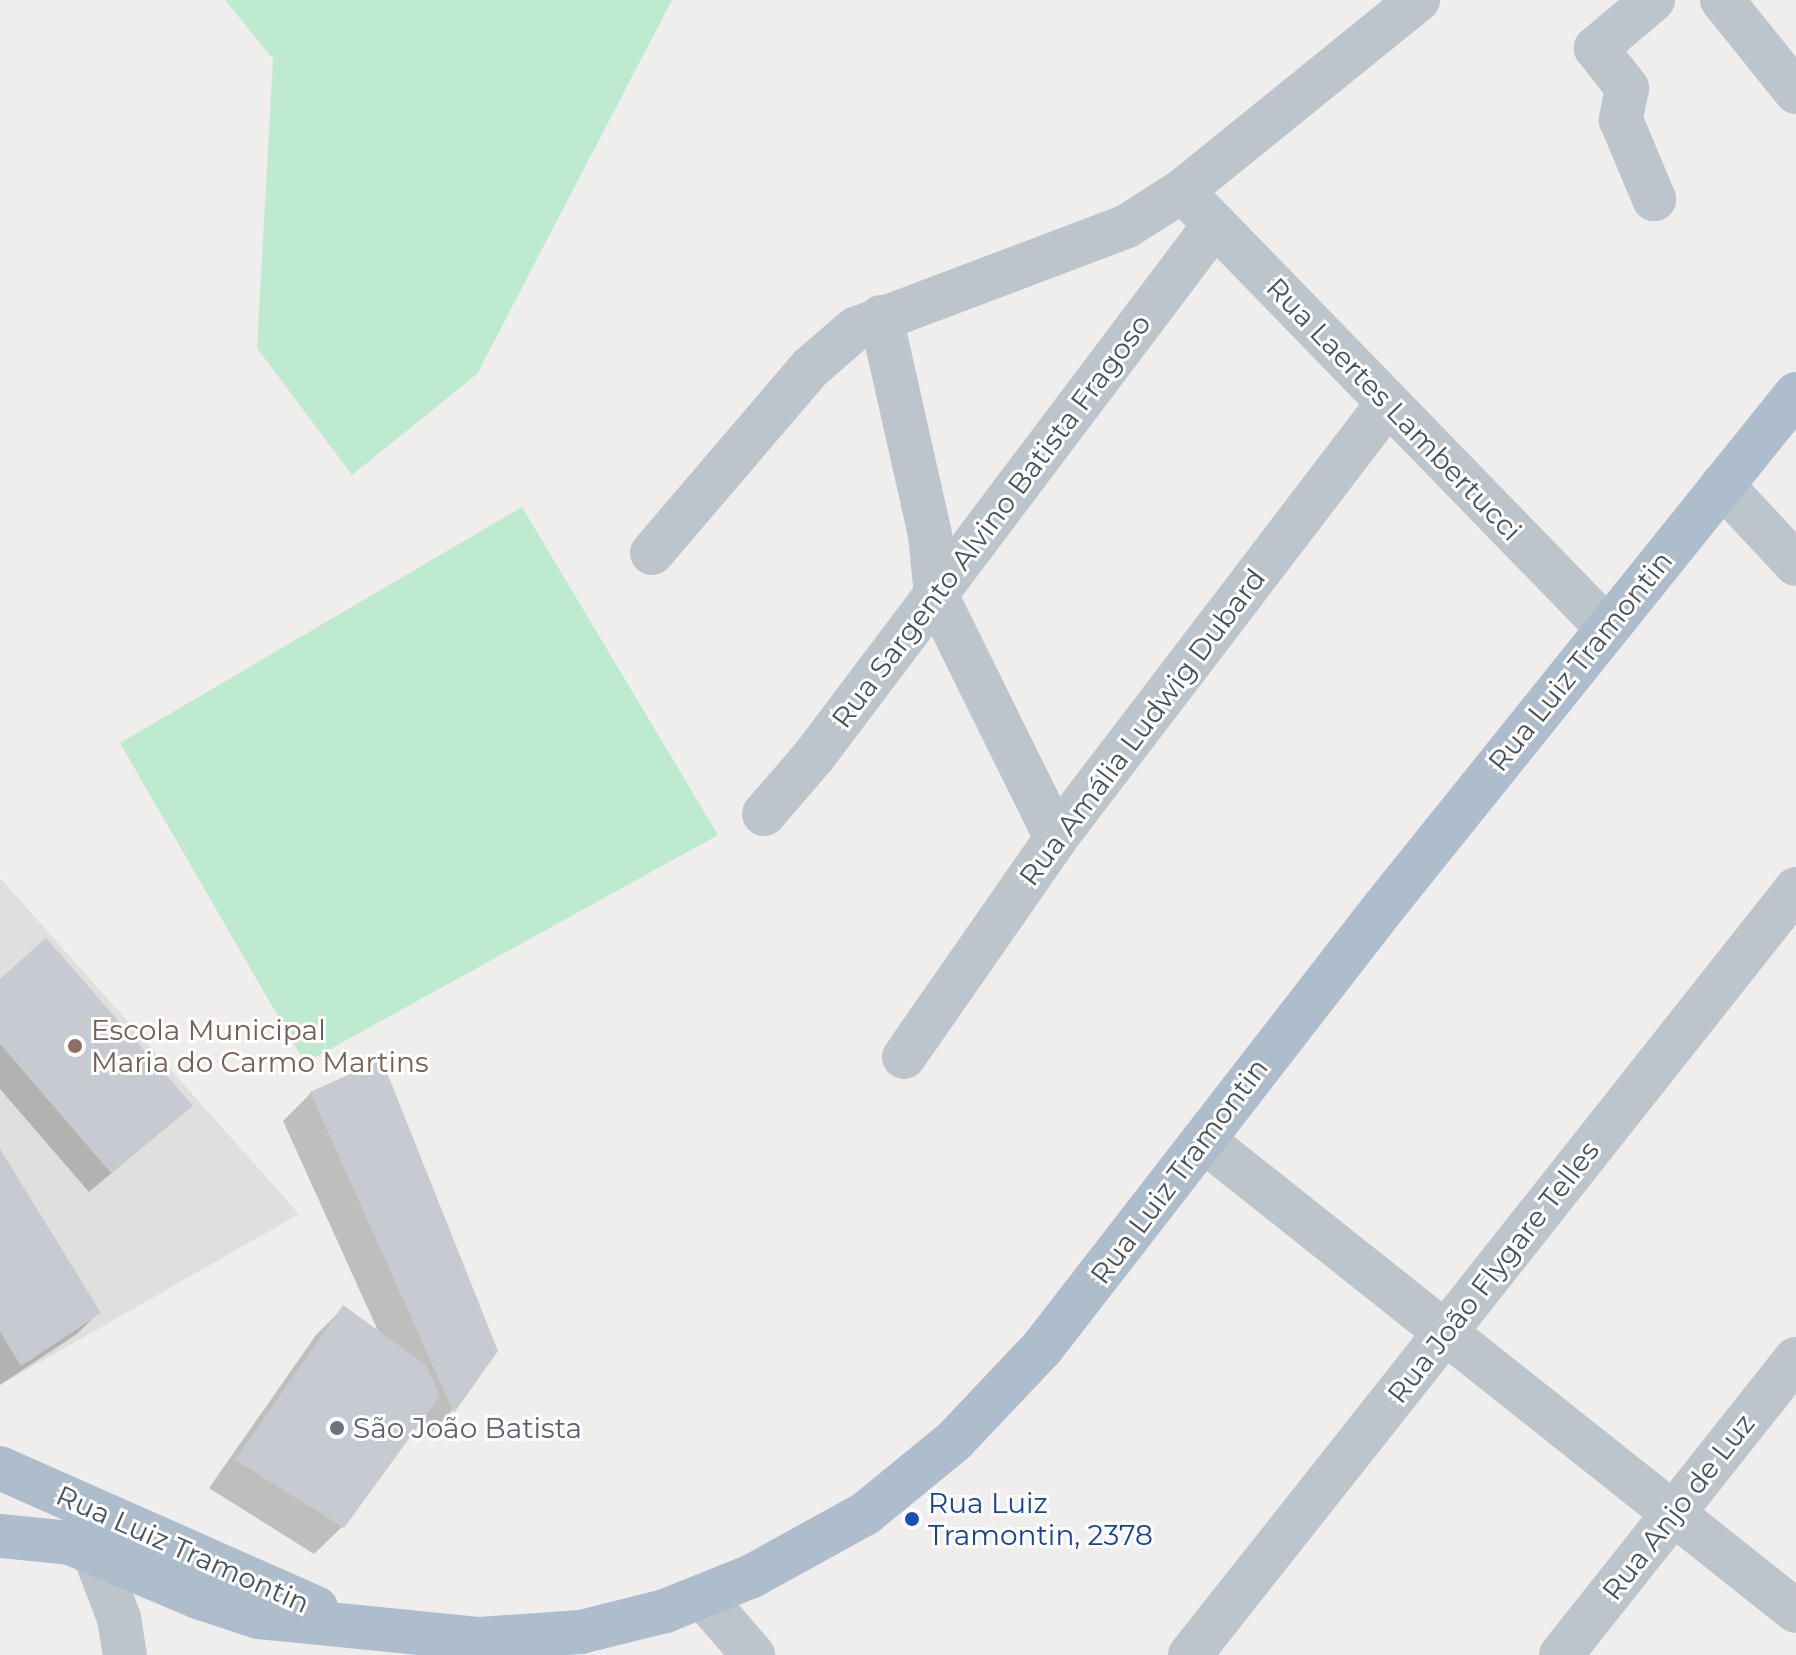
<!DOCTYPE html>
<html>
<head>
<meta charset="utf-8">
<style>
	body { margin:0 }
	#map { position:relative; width:1796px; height:1655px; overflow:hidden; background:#f0eded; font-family:Montserrat,sans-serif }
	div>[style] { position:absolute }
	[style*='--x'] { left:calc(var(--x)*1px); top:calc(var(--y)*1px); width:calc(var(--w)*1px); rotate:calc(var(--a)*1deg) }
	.education>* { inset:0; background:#e1dede }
	.green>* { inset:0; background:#beebcf }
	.shadow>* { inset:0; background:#0003 }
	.building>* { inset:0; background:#c7cad0 }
	.minor>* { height:44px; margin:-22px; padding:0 22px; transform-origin:22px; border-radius:22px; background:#bcc5cc }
	.major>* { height:44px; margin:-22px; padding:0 22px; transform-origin:22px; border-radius:22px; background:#aebdcb }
	.dots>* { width:22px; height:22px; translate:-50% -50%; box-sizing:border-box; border:4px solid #fff; border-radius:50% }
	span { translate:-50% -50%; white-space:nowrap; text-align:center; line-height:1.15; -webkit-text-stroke:6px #fff; paint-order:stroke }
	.street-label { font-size:28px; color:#475159 }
	.education-label { font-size:28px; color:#785e54 }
	.left { translate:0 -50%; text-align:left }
	.worship-label { font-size:28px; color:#5b616d }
	.transit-label { font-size:28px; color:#164399 }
</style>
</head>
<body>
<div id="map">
	<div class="education">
		<div style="clip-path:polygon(0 878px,299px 1214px,0 1385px)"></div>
	</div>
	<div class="green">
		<div style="clip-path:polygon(672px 0,477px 374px,352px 475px,257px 348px,273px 59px,225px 0)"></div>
		<div style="clip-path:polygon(522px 507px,718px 835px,305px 1063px,120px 743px)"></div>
	</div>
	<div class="shadow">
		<div style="clip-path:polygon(0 982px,191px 1106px,89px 1192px,0 1089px)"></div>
		<div style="clip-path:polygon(311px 1093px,496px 1351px,452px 1411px,426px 1438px,419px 1422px,342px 1527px,314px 1554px,209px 1488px,316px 1335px,343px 1308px,379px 1333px,283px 1121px)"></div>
		<div style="clip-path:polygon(0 1153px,98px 1313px,77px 1334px,0 1385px)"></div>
	</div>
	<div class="building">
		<div style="clip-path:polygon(46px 938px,193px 1106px,111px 1173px,0 1044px,0 979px)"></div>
		<div style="clip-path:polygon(382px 1060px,498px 1351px,454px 1413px,310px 1092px)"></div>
		<div style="clip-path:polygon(0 1149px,101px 1313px,21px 1366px,0 1332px)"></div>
		<div style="clip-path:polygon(343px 1305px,426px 1365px,440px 1396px,344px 1528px,235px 1460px)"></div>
	</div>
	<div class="minor">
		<div style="--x:1653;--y:0;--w:75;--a:139.9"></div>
		<div style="--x:1596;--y:48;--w:51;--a:52.2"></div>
		<div style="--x:1627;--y:88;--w:33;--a:101"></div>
		<div style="--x:1621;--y:120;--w:86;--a:67.3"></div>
		<div style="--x:1722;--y:0;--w:118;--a:51.2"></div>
		<div style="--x:1195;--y:204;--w:590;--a:45.82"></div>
		<div style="--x:881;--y:317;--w:223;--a:77.3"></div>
		<div style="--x:930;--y:535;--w:60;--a:84.3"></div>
		<div style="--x:936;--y:595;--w:271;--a:63.7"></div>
		<div style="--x:1722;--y:485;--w:108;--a:46.9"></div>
		<div style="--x:652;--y:553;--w:243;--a:-49.5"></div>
		<div style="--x:810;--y:368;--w:60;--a:-40.9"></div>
		<div style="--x:855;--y:329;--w:291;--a:-20.7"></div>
		<div style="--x:1127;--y:226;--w:65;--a:-32.5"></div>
		<div style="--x:1182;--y:191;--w:304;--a:-39"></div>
		<div style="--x:764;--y:814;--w:77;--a:-49.2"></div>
		<div style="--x:814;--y:756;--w:666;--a:-52.99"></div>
		<div style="--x:904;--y:1057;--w:267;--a:-55.2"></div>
		<div style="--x:1056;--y:838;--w:547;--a:-52.65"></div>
		<div style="--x:1203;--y:1140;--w:757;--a:38.46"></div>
		<div style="--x:94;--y:1553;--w:70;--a:69"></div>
		<div style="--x:119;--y:1618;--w:37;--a:81"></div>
		<div style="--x:703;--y:1597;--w:77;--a:49.2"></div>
		<div style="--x:1190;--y:1655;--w:977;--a:-51.65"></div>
		<div style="--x:1561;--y:1655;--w:378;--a:-51.6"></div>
	</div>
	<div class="major">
		<div style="--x:0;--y:1468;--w:346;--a:23.9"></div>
		<div style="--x:0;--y:1536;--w:70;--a:5.7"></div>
		<div style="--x:70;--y:1543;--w:139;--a:22.9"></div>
		<div style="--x:198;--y:1597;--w:64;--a:18.2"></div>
		<div style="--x:259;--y:1617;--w:222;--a:5.7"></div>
		<div style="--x:480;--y:1639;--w:101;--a:-4"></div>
		<div style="--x:581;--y:1632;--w:87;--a:-14"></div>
		<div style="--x:665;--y:1611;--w:94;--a:-21.9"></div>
		<div style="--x:752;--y:1576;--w:130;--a:-28.9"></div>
		<div style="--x:866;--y:1513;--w:114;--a:-39.3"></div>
		<div style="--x:954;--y:1441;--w:128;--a:-46.6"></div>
		<div style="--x:1042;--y:1348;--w:558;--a:-52.21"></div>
		<div style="--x:1384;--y:907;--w:658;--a:-51.23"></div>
	</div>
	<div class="dots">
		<div style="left:75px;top:1046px;background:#8d6e63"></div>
		<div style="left:337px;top:1428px;background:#6b7280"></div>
		<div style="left:912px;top:1519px;background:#1a4fb4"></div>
	</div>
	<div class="street-label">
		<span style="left:1394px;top:409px;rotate:46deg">Rua Laertes Lambertucci</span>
		<span style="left:991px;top:521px;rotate:-53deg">Rua Sargento Alvino Batista Fragoso</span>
		<span style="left:1580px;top:661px;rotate:-51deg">Rua Luiz Tramontin</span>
		<span style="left:1142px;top:727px;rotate:-53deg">Rua Amália Ludwig Dubard</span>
		<span style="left:1179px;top:1171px;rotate:-53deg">Rua Luiz Tramontin</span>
		<span style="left:1493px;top:1272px;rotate:-52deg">Rua João Flygare Telles</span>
		<span style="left:1678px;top:1507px;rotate:-52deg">Rua Anjo de Luz</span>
		<span style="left:183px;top:1549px;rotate:24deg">Rua Luiz Tramontin</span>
	</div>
	<div class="education-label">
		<span class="left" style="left:91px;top:1046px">Escola Municipal<br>Maria do Carmo Martins</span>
	</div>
	<div class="worship-label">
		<span class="left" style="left:353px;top:1428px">São João Batista</span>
	</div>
	<div class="transit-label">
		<span class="left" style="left:928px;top:1519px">Rua Luiz<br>Tramontin, 2378</span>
	</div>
</div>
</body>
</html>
